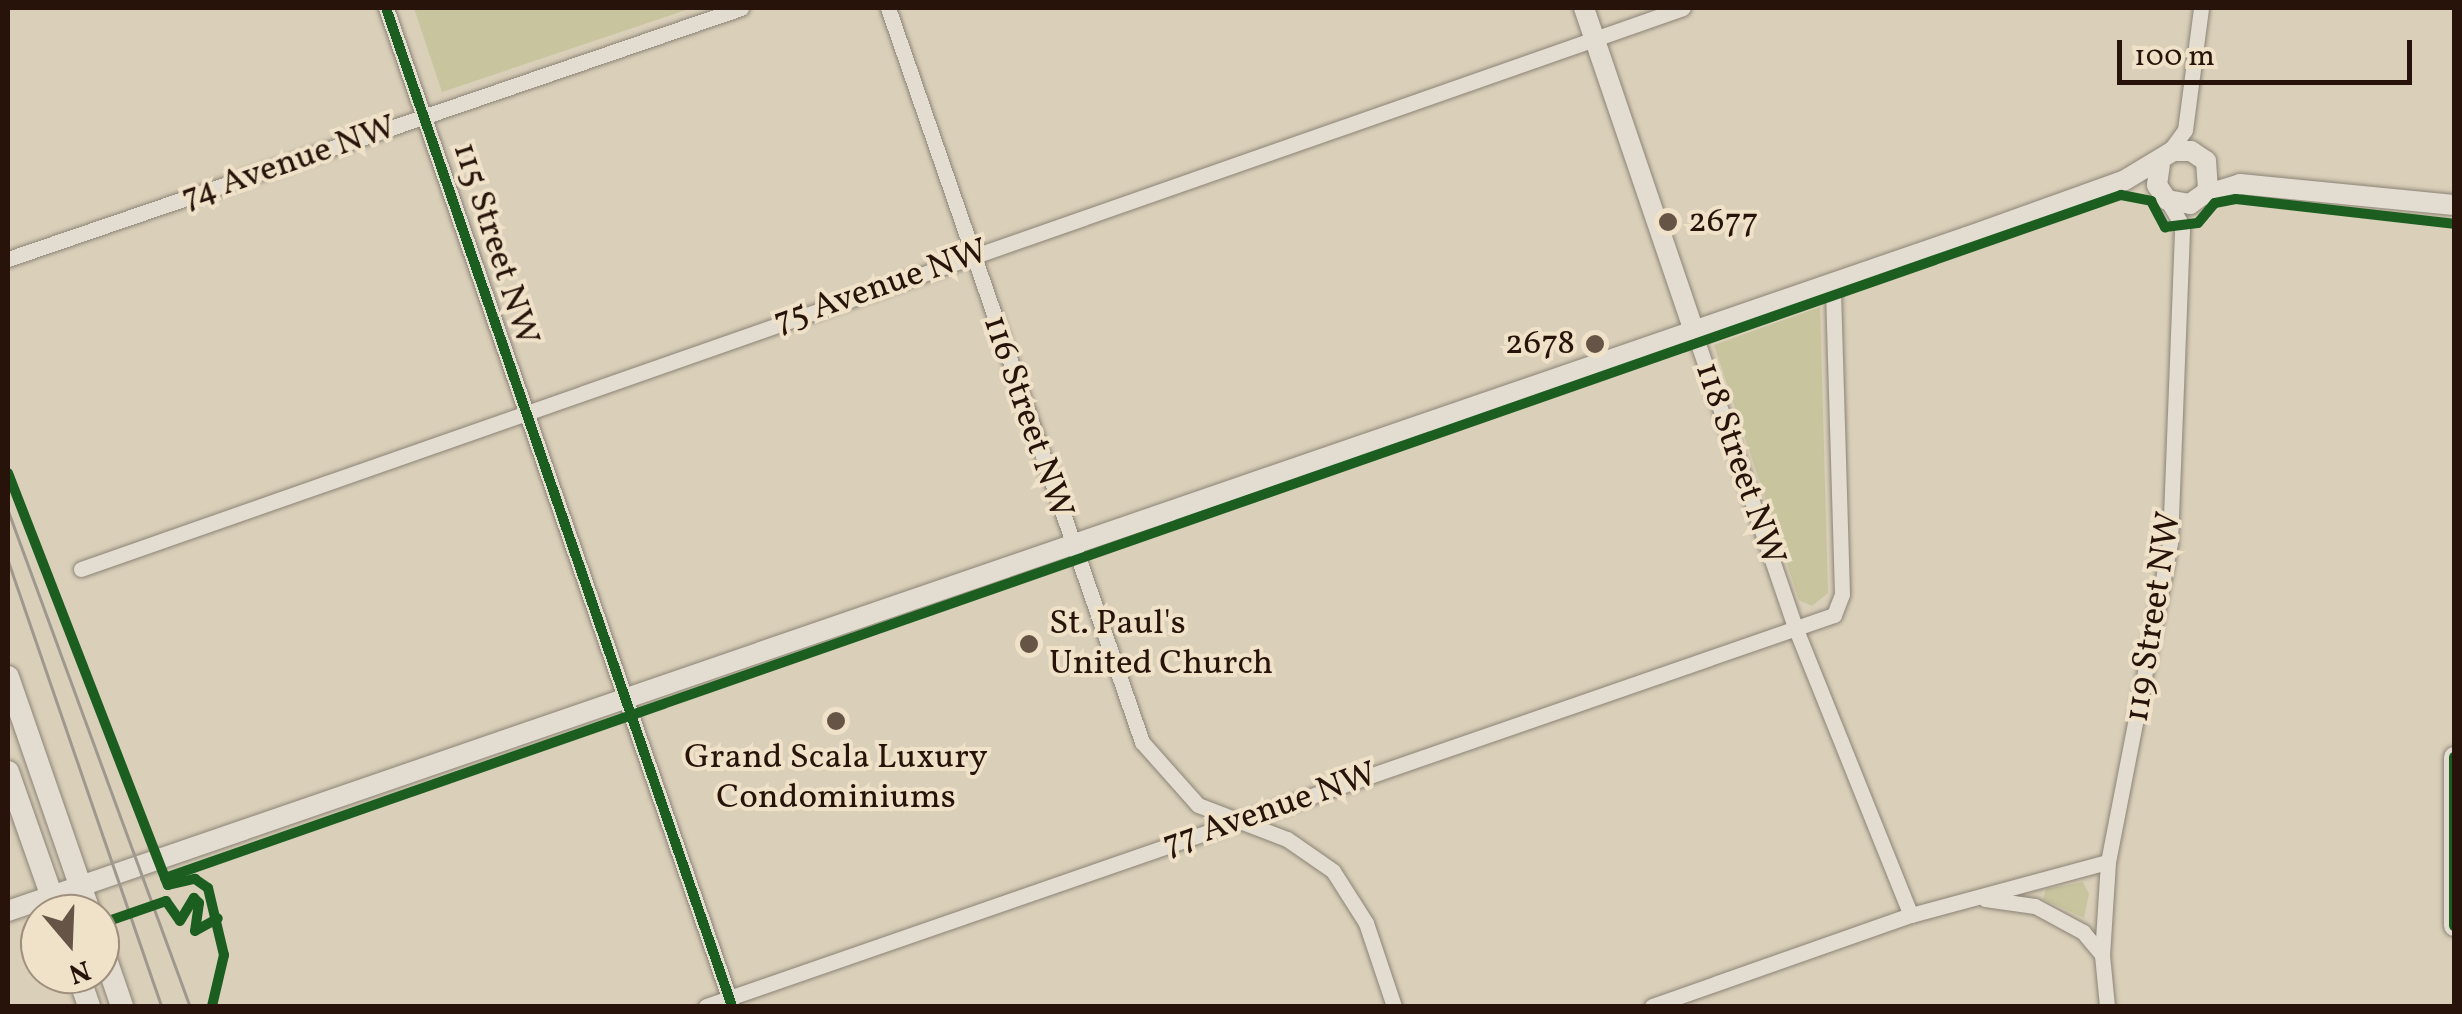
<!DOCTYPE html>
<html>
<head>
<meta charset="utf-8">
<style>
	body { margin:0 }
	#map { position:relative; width:2462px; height:1014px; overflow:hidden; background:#dacfb9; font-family:Vollkorn,serif }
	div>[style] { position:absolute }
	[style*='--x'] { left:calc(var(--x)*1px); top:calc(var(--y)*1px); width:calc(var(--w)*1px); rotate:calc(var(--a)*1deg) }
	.green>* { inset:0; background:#c7c49e }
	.roads { filter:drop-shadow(0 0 2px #8b8375) drop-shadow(0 0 2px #8b8375) }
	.minor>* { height:15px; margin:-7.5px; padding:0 7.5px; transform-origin:7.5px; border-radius:7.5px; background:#e2dcd1 }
	.tertiary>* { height:20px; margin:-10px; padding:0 10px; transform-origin:10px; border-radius:10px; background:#e2dcd1 }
	.secondary>* { height:22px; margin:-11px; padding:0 11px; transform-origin:11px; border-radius:11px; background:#e2dcd1 }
	.tram>* { height:2.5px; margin:-1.25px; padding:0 1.25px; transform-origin:1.25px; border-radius:1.25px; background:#9e988e }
	.cycleway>* { height:10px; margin:-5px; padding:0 5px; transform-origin:5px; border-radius:5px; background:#1b5e20 }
	.dots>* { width:28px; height:28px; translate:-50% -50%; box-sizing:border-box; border:5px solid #efe2c9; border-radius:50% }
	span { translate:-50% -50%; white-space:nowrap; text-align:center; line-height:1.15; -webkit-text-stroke:8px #efe2c9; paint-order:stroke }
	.street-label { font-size:35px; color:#271309 }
	.poi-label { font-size:35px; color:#271309 }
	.left { translate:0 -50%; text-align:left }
	.right { translate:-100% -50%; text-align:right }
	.frame { position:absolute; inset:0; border:10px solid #271309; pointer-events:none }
	.north { position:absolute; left:20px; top:894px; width:100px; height:100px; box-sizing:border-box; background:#efe2c9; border:2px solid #9f8f7c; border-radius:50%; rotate:161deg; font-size:28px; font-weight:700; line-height:40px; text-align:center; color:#271309 }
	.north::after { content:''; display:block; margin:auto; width:35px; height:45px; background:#665547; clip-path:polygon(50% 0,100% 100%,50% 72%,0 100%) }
	.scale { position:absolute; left:2117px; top:40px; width:295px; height:45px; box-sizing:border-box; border:5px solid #271309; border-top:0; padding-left:12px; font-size:30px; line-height:35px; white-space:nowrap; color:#271309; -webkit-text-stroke:8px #efe2c9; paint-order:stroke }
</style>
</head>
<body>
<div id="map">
	<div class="green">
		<div style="clip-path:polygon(414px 8px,692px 8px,442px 92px)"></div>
		<div style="clip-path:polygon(1820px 307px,1828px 593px,1812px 606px,1799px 600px,1714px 345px)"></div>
		<div style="clip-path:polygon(2083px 882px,2089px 894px,2084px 918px,2043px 899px,2046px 889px)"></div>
	</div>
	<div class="roads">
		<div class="minor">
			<div style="--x:386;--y:8;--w:1056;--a:70.88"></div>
			<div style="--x:888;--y:8;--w:777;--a:70.91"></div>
			<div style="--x:1142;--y:742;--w:84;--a:48.4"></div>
			<div style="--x:1198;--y:805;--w:95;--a:20.9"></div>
			<div style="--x:1287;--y:839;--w:56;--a:34.8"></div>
			<div style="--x:1333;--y:871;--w:62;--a:57.6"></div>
			<div style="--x:1366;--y:923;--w:88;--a:71.4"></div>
			<div style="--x:2166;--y:156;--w:32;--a:-54"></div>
			<div style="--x:2185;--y:130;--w:123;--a:-82.5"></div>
			<div style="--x:8;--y:259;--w:775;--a:-18.9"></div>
			<div style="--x:1694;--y:332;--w:317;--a:71.1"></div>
			<div style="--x:1797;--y:632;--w:305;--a:68.1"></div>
			<div style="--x:81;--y:569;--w:1697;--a:-19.3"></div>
			<div style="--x:1985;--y:899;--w:50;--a:8"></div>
			<div style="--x:2035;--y:906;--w:55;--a:28.4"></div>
			<div style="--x:2083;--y:932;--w:30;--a:50"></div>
			<div style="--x:706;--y:1006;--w:1194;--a:-19.12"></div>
			<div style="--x:1834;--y:615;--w:22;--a:-69"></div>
			<div style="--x:1842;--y:594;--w:311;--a:-91.7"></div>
			<div style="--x:1652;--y:1006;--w:275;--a:-19.4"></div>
			<div style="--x:1911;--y:915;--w:204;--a:-15.1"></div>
			<div style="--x:2107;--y:1006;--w:51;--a:-95.6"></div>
			<div style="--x:2102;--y:955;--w:93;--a:-86.3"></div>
			<div style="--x:2108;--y:862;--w:325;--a:-79"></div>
			<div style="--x:2170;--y:543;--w:318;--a:-87.8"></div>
			<div style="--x:2182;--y:225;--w:29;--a:-121"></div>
		</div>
		<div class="tertiary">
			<div style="--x:1584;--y:8;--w:342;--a:71.2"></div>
			<div style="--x:2205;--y:195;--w:37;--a:-17"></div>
			<div style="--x:2240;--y:184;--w:215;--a:5.6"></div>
			<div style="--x:2454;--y:757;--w:169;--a:90"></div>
			<div style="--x:8;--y:911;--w:2072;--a:-18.99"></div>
			<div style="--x:1967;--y:237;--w:168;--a:-19.8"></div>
			<div style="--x:2125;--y:180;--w:56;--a:-31.1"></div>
			<div style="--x:2173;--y:151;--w:18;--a:0"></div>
			<div style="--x:2191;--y:151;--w:18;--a:34"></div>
			<div style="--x:2206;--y:161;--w:30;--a:86"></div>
			<div style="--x:2208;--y:191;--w:22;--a:144"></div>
			<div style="--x:2190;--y:204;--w:23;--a:-170"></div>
			<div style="--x:2167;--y:200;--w:18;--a:-124"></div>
			<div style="--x:2157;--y:185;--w:22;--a:-82"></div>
		</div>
		<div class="secondary">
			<div style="--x:8;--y:677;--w:251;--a:70.9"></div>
			<div style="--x:8;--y:772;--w:151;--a:70.6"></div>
			<div style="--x:100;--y:942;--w:68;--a:71"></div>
			<div style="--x:78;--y:974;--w:34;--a:71"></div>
		</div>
	</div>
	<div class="tram">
		<div style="--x:8;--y:510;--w:528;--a:69.85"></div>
		<div style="--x:8;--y:560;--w:472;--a:71"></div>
	</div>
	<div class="cycleway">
		<div style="--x:386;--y:8;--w:1056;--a:70.88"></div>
		<div style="--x:8;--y:473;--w:442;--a:68.8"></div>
		<div style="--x:168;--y:885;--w:28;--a:-13"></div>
		<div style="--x:195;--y:879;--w:16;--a:35"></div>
		<div style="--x:208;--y:888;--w:69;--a:76.6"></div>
		<div style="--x:224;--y:955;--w:52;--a:103.2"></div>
		<div style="--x:2454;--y:757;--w:169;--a:90"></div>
		<div style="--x:165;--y:878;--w:2072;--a:-19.25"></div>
		<div style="--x:2121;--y:195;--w:31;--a:11"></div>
		<div style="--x:2151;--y:201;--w:30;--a:62"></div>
		<div style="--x:2165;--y:227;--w:33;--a:-7"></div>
		<div style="--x:2198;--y:223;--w:26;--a:-50"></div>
		<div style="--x:2215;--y:203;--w:21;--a:-11"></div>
		<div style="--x:2236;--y:199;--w:219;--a:6.5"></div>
		<div style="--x:100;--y:924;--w:70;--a:-19.2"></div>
		<div style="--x:166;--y:901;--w:24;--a:55"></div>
		<div style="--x:180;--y:921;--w:27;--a:-59"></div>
		<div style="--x:194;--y:898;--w:7;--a:45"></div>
		<div style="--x:199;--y:903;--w:28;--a:98"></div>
		<div style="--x:195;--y:931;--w:26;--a:-29"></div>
	</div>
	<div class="dots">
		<div style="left:1668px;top:222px;background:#665547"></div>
		<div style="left:1595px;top:344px;background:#665547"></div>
		<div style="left:1029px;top:644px;background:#665547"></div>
		<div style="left:836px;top:721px;background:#665547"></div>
	</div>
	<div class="street-label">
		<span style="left:289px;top:163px;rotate:-19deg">74 Avenue NW</span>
		<span style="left:495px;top:244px;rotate:72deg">115 Street NW</span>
		<span style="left:881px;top:287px;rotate:-19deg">75 Avenue NW</span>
		<span style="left:1027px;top:417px;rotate:71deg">116 Street NW</span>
		<span style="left:1739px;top:464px;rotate:71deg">118 Street NW</span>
		<span style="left:2154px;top:617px;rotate:-81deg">119 Street NW</span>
		<span style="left:1270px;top:810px;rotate:-19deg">77 Avenue NW</span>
	</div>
	<div class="poi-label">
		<span class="left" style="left:1688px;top:222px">2677</span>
		<span class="right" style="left:1575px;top:344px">2678</span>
		<span class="left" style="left:1049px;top:644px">St. Paul's<br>United Church</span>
		<span style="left:836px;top:778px">Grand Scala Luxury<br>Condominiums</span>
	</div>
	<div class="frame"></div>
	<div class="north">N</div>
	<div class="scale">100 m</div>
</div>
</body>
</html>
